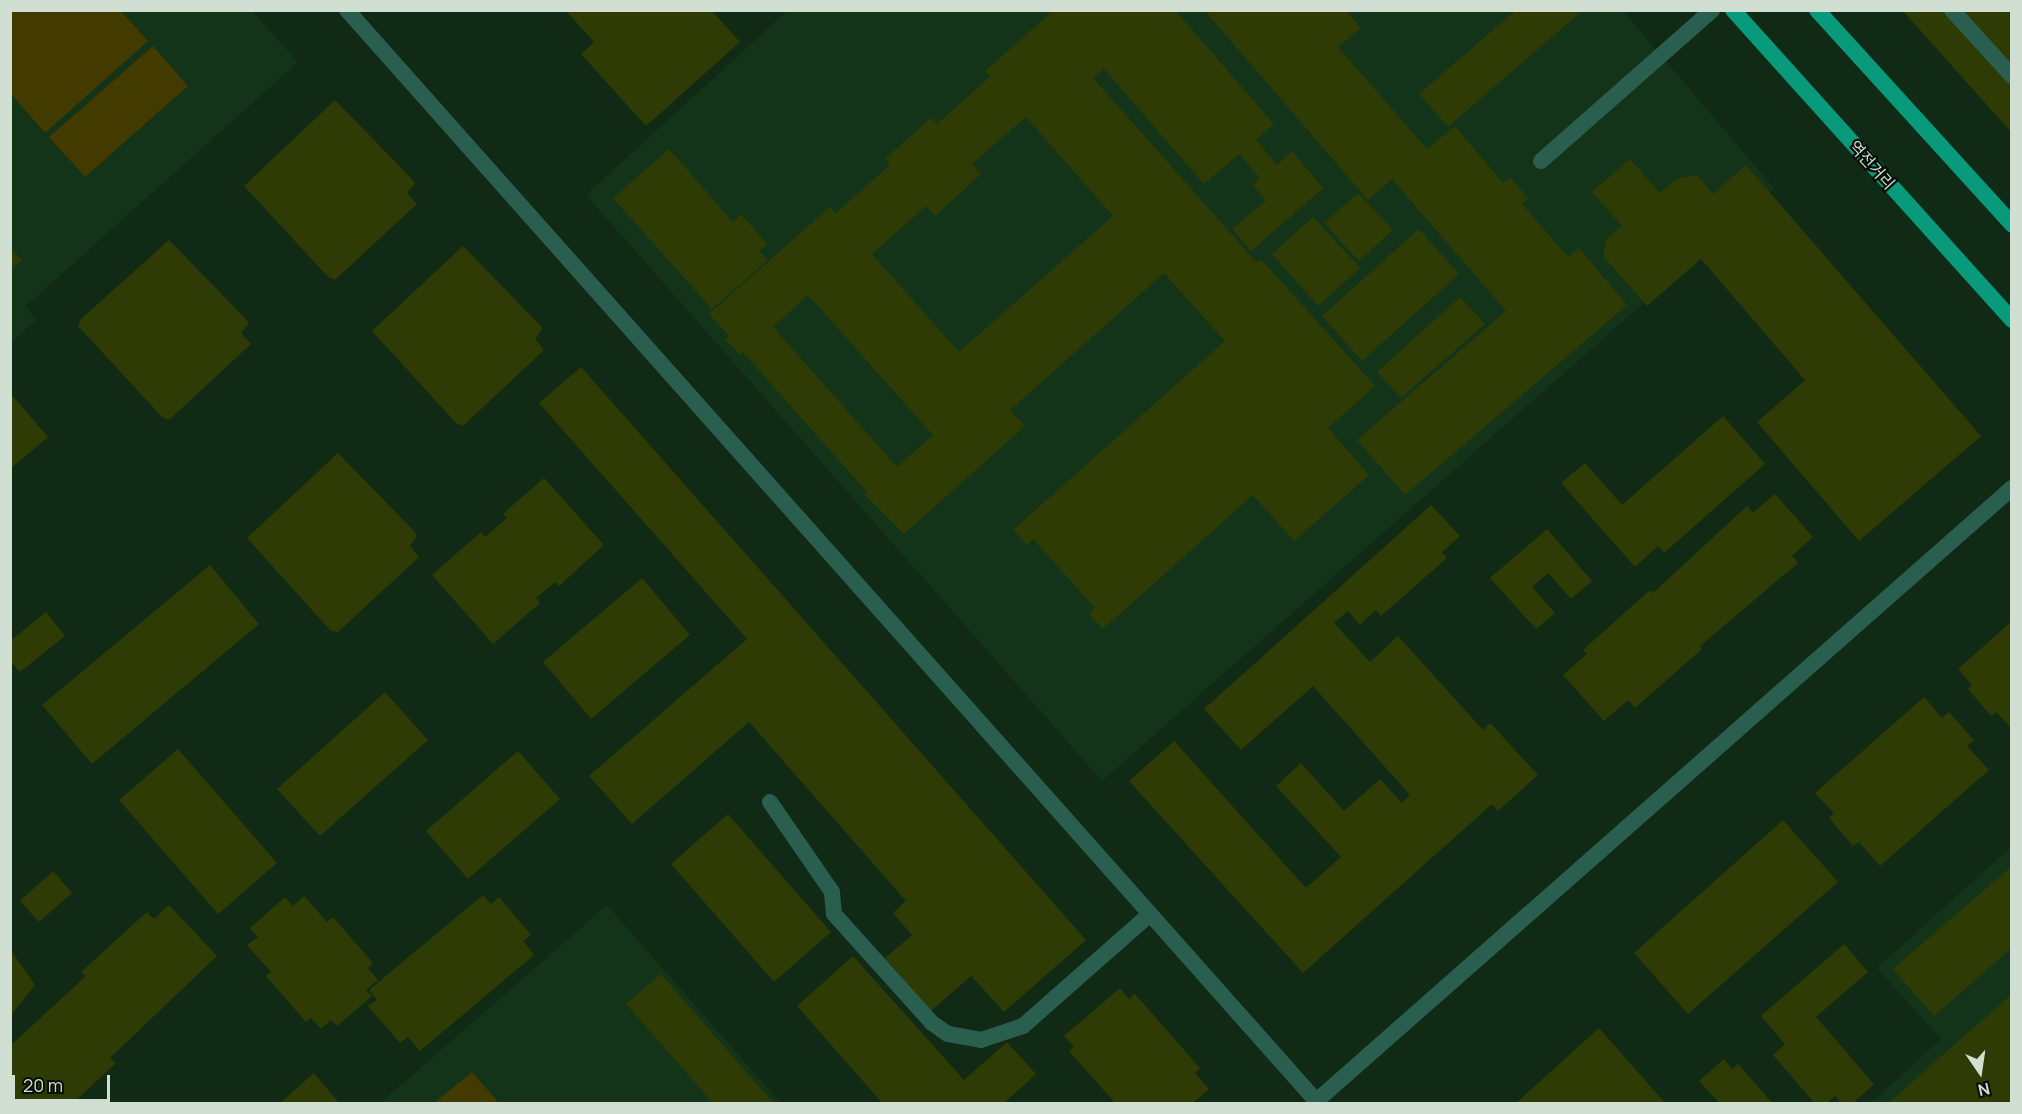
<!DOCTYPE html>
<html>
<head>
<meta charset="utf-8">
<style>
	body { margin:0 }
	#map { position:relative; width:2022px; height:1114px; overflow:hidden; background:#102a15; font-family:Manrope,"Noto Sans KR",sans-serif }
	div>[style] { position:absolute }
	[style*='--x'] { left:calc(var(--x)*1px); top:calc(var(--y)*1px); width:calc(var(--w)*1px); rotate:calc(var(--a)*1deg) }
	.built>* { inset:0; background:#14341a }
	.green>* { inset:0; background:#433a00 }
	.building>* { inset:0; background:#2e3b05 }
	.service>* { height:16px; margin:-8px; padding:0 8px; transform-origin:8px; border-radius:8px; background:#2a5e4f }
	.tertiary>* { height:16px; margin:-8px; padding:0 8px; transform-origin:8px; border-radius:8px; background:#2a5e4f }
	.primary>* { height:16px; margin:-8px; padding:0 8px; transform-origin:8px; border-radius:8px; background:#09997b }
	span { translate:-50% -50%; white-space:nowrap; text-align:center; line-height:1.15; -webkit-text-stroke:4.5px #060f07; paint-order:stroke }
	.street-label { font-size:16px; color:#d0dfd1 }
	.frame { position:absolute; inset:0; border:12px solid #d0dfd1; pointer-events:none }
	.north { position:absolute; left:1950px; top:1042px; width:60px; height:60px; -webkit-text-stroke:4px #060f07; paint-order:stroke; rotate:167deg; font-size:16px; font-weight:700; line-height:24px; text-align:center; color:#d0dfd1 }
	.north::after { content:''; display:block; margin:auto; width:21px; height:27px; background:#d0dfd1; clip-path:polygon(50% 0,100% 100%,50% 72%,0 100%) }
	.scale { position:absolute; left:12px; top:1075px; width:98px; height:27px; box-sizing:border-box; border:3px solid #d0dfd1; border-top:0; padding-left:8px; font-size:18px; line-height:21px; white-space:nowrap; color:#d0dfd1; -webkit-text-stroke:4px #060f07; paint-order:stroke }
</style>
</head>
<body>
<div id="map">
	<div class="built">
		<div style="clip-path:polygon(788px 10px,1623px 11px,1774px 188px,1102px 781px,586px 195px)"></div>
		<div style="clip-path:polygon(11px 11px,252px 11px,298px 62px,26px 306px,36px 320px,11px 342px)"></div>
		<div style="clip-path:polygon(2011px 847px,2011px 1103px,1870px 1104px,1941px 1039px,1877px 968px)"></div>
		<div style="clip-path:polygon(607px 905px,781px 1103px,379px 1104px)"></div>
	</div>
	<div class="green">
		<div style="clip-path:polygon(10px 11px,121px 11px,148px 41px,45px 133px,11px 94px)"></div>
		<div style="clip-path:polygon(153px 46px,188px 86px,85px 177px,49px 137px)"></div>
		<div style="clip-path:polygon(472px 1072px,499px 1103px,434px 1103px)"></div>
	</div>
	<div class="building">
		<div style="clip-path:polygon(565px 10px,711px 10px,740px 42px,646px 126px,581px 54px,594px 42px)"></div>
		<div style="clip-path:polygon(evenodd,1054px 10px,1175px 10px,1274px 124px,1256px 140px,1277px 165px,1292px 151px,1323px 188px,1251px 251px,1232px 229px,1266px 201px,1253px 185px,1260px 178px,1239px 154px,1204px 184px,1104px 69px,1093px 78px,1257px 263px,1261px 259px,1375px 386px,1328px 428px,1369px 475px,1294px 541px,1253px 495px,1103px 629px,1089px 614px,1095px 608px,1033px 539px,1027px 545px,1013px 530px,1225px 341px,1164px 273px,1010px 410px,1025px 426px,904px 534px,865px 495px,867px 492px,743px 352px,740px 355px,725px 339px,729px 336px,709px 314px,830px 207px,836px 213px,890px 165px,885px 159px,931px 118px,937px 124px,990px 77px,985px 71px,1054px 10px,1026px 117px,1113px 216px,959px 352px,872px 254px,926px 206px,935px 216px,981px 174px,972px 164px,1026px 117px,1054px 10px,808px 295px,933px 435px,897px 467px,773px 327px,808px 295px)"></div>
		<div style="clip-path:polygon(1204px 10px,1346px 10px,1361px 28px,1338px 47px,1427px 149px,1455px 126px,1503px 183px,1510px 177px,1529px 199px,1522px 204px,1568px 257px,1579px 248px,1627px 305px,1405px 495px,1357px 440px,1506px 311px,1392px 179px,1368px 200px)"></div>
		<div style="clip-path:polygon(1516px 10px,1583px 10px,1448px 127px,1419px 94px)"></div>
		<div style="clip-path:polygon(1902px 10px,2012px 10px,2012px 133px)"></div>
		<div style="clip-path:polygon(335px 100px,412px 179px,415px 183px,407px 193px,417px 204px,335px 280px,328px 277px,244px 186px)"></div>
		<div style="clip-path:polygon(669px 149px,733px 222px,741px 214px,767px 244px,759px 251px,768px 260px,712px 309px,613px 198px)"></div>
		<div style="clip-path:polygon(1630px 159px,1660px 193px,1676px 179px,1697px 175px,1713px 194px,1746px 165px,1981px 436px,1859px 541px,1757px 422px,1805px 380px,1701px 259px,1647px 306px,1603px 256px,1607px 238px,1622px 226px,1592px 192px)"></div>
		<div style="clip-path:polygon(1358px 193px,1393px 230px,1359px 261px,1324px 223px)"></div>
		<div style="clip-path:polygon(1313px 217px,1360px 268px,1318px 306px,1272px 254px)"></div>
		<div style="clip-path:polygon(1419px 229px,1459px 274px,1362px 361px,1322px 316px)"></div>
		<div style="clip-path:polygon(169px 240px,246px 319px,249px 323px,241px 333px,251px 344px,169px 420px,162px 417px,78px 326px,81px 319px)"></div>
		<div style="clip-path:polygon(463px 246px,540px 325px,542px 329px,535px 339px,544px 350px,463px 426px,456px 423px,372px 331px)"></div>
		<div style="clip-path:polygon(10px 248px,22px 260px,10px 270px)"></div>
		<div style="clip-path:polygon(1460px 297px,1485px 324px,1401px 398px,1377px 372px)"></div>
		<div style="clip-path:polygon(581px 367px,1086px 940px,1004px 1012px,971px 976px,931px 1011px,885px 958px,912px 935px,893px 913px,906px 901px,749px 722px,632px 824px,589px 776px,747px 639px,539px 403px)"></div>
		<div style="clip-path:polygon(10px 393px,48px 437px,10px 469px)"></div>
		<div style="clip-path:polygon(1723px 416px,1765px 464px,1664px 553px,1658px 546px,1635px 567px,1561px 483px,1585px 463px,1622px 505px)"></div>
		<div style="clip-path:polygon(338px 453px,415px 532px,417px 536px,410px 546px,419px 557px,338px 632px,331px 631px,247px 538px)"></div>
		<div style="clip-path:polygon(544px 478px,604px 545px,559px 586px,555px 582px,536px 598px,540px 603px,493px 644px,432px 575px,481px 532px,485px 537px,507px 518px,503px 514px)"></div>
		<div style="clip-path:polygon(1775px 494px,1813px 537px,1792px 556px,1798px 563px,1700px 646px,1702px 649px,1635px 708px,1628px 700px,1604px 721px,1563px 675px,1587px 654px,1583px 650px,1650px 590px,1653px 593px,1747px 506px,1753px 513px)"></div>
		<div style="clip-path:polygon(1431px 505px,1460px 536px,1442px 552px,1447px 558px,1381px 616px,1376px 610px,1360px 625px,1348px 611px,1334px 623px,1370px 662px,1398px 636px,1483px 730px,1490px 723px,1538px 775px,1498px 811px,1492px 804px,1303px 973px,1129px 781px,1174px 741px,1306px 888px,1341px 857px,1276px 786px,1301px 763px,1344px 811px,1380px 779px,1402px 803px,1410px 795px,1313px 686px,1241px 750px,1204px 709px)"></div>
		<div style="clip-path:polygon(1547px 529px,1592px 581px,1571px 599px,1548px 573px,1532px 587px,1555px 613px,1536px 629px,1490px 578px)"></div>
		<div style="clip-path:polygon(210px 565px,259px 624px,92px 764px,42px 705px)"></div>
		<div style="clip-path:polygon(642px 578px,690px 635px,591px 719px,543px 662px)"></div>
		<div style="clip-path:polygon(46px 612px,65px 636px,20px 672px,10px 661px,10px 641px)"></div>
		<div style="clip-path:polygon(2012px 621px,2012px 726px,2010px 727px,1996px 712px,1991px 716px,1968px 689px,1972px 685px,1958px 669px)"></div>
		<div style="clip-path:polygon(385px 692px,428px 740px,320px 836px,277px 789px)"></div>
		<div style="clip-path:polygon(1924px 697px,1942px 718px,1949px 712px,1974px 740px,1967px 746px,1989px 770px,1880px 866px,1859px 842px,1853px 846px,1829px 818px,1834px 813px,1815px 793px)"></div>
		<div style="clip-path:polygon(178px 749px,277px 863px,218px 914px,119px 800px)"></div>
		<div style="clip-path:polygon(518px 751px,560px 799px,468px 879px,426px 831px)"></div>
		<div style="clip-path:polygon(728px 814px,831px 932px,774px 982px,671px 864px)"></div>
		<div style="clip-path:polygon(1783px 820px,1838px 882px,1688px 1014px,1634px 953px)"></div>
		<div style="clip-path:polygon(2012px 866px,2012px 948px,1934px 1016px,1893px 969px)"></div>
		<div style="clip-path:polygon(53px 871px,72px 893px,39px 922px,20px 901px)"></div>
		<div style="clip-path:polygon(483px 895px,491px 904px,499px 897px,531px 935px,523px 941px,534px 955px,420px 1051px,408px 1037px,400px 1043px,368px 1006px,377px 1000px,369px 990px)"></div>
		<div style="clip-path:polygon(304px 896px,327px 922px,333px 917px,373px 963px,368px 968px,378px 980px,366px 990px,372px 996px,337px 1026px,331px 1020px,321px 1029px,311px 1018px,306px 1022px,266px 976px,271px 972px,247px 945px,258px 937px,250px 928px,285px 897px,293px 906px)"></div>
		<div style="clip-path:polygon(169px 905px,217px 956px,110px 1058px,116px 1063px,72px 1104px,10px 1104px,10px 1046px,86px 976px,81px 972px,147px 912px,154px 919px)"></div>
		<div style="clip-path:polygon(1844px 944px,1868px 972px,1816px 1017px,1874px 1084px,1852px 1104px,1841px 1104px,1835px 1096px,1826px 1104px,1815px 1104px,1773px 1055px,1785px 1044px,1761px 1016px)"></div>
		<div style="clip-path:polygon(10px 949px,35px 985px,10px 1016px)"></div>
		<div style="clip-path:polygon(853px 956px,964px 1080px,1007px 1042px,1036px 1074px,1003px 1104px,883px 1104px,797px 1006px)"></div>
		<div style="clip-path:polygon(661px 974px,774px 1104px,714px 1104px,626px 1004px)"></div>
		<div style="clip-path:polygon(1120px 988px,1129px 999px,1135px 994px,1200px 1068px,1195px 1073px,1209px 1089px,1192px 1104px,1116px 1104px,1069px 1051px,1074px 1047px,1064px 1036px)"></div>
		<div style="clip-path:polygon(2012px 994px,2012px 1104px,1888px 1104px,1930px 1066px)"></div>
		<div style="clip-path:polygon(1599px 1028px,1666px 1104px,1515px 1104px)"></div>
		<div style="clip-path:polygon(1724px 1059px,1732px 1069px,1738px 1064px,1773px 1104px,1720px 1104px,1699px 1081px)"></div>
		<div style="clip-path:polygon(314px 1073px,340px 1104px,279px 1104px)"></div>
	</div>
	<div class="service">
		<div style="--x:1952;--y:10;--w:89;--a:47.7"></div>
		<div style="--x:1541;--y:161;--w:228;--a:-41.4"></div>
		<div style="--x:770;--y:802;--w:109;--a:55.4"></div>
		<div style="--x:832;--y:892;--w:22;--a:85"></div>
		<div style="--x:834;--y:914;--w:147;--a:48"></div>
		<div style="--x:932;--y:1023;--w:19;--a:35"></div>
		<div style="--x:948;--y:1034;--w:34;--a:10"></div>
		<div style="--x:981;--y:1040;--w:44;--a:-18.4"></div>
		<div style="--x:1023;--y:1026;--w:169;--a:-41.4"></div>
	</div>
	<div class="tertiary">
		<div style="--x:347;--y:10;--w:1463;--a:48.38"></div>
		<div style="--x:1313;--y:1104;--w:932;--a:-41.39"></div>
	</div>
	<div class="primary">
		<div style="--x:1733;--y:10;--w:417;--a:48"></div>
		<div style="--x:1817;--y:10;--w:290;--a:47.7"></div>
	</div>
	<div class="street-label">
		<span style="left:1872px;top:165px;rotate:48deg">역전거리</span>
	</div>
	<div class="frame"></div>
	<div class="north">N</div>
	<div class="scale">20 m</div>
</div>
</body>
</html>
